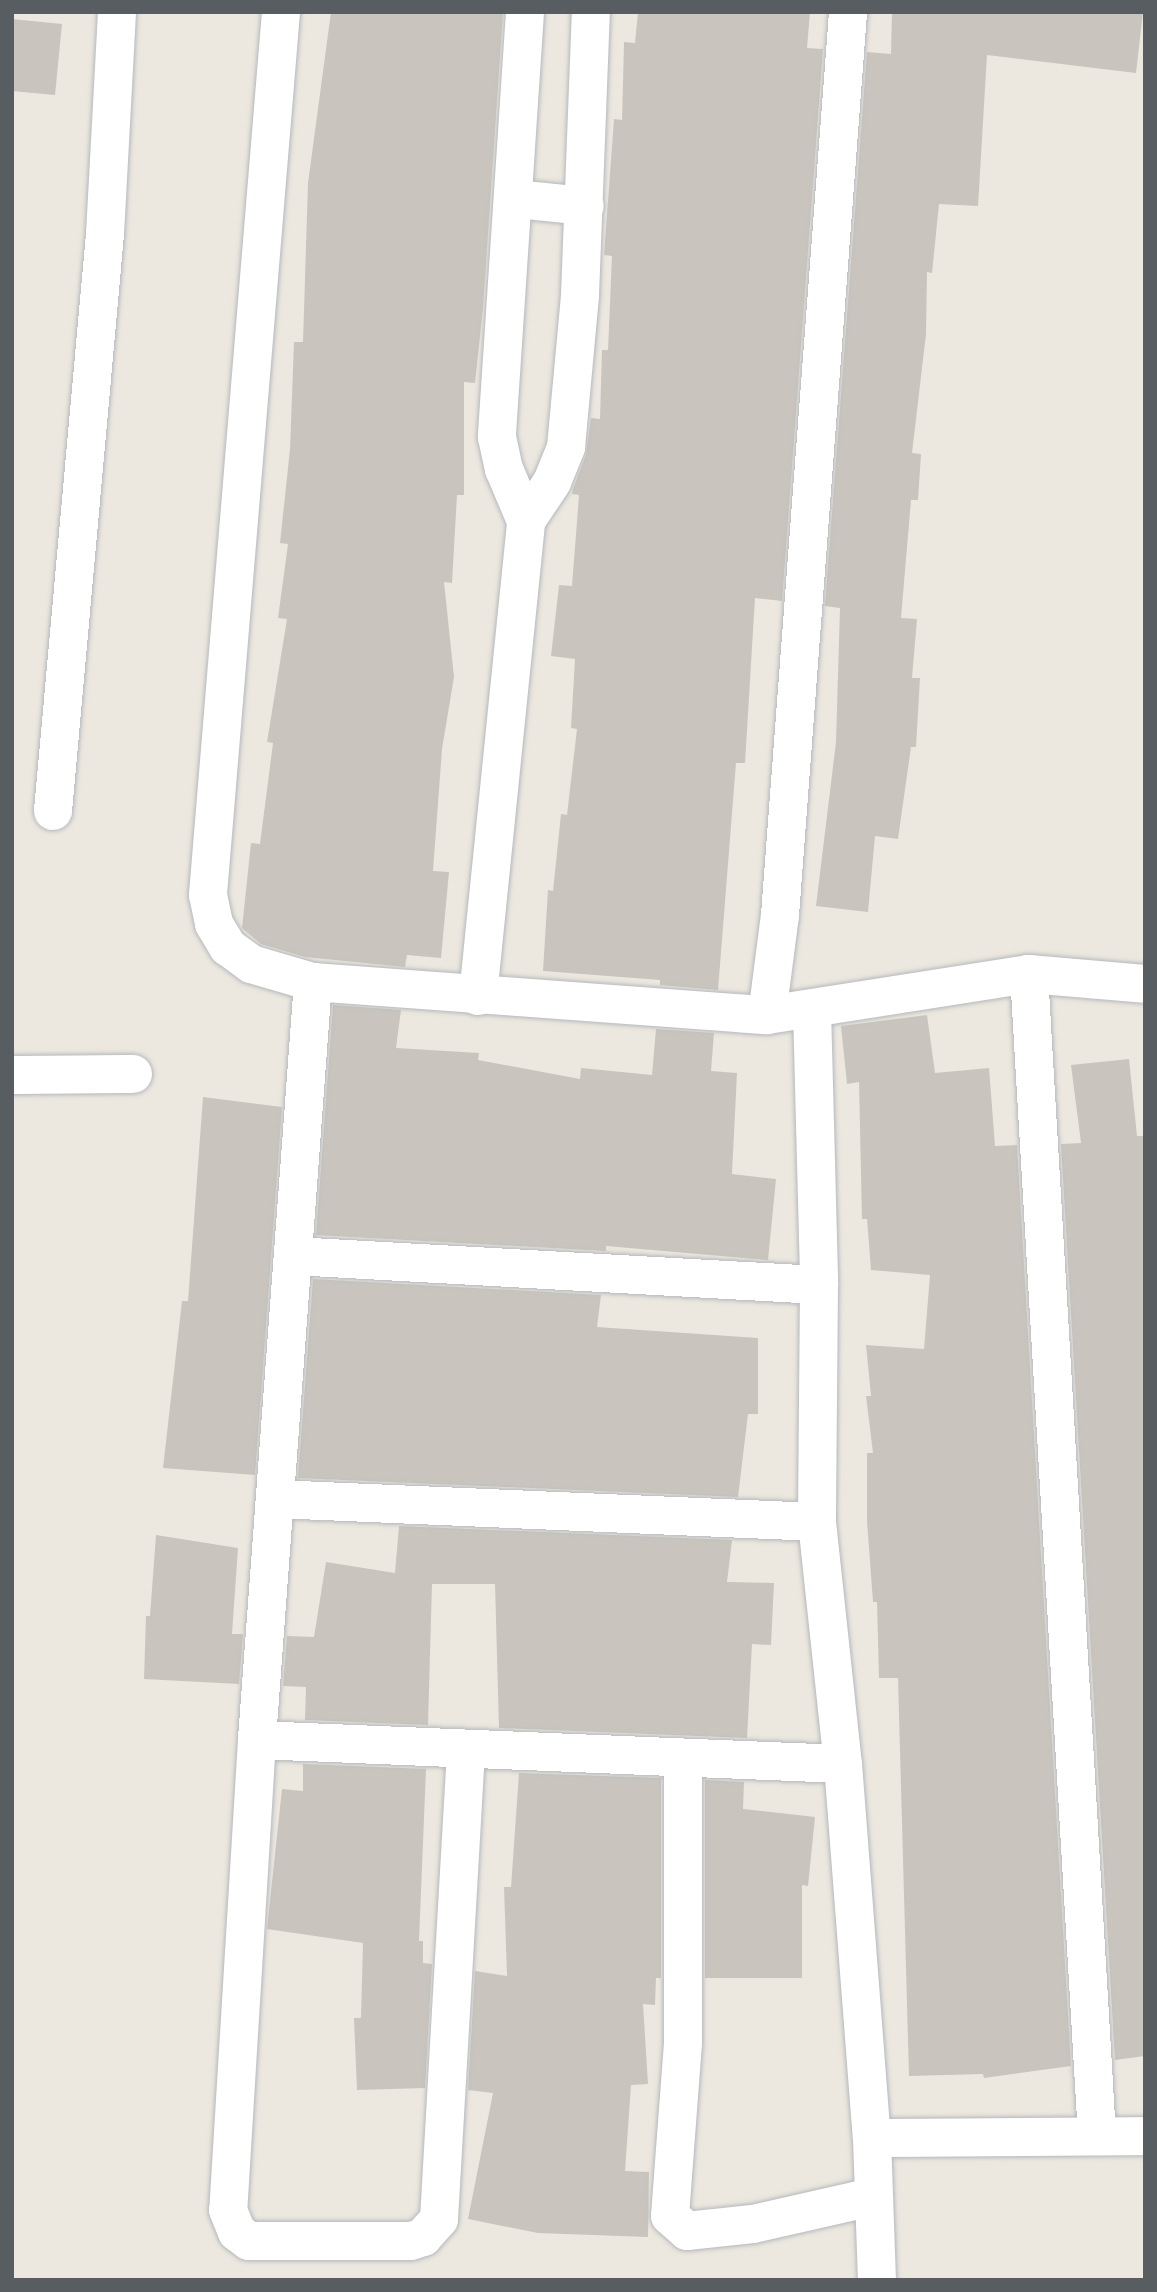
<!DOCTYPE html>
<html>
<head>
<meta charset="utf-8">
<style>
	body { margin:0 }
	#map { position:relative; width:1157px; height:2292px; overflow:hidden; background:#ece8df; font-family:Rubik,sans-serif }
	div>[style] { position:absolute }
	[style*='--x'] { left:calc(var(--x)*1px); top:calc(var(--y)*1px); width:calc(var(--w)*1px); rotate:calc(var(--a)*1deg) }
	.building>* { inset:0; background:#c9c5be }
	.roads { filter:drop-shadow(0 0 2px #b5b8bd) drop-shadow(0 0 2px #b5b8bd) }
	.minor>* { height:38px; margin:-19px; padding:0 19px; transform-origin:19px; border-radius:19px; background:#fff }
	span { translate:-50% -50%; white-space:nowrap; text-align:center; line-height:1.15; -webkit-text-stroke:6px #fff; paint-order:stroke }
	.frame { position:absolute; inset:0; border:14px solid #585d61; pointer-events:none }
</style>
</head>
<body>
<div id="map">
	<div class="building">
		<div style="clip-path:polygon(331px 12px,503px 12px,483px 308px,475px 383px,464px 382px,464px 495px,457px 495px,452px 583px,444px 582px,454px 677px,442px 749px,433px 871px,449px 872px,441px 958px,407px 955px,405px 967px,305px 957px,261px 944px,242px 928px,251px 843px,260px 844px,273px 743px,267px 742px,287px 619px,278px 618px,288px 544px,280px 543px,290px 449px,294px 342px,303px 342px,308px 183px)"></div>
		<div style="clip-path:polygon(638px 12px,810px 12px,807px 48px,823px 49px,782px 601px,755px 598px,745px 763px,736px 763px,718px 990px,660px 985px,660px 980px,543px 971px,548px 890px,553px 891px,561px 814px,567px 815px,577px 729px,571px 728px,575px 659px,551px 656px,559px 585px,572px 586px,579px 495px,572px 494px,573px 489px,586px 455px,591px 418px,600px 419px,602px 350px,608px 350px,612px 256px,604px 255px,614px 119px,622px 120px,624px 42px,635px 43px)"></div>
		<div style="clip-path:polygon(892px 12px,1143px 12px,1136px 73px,987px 55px,978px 206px,939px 204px,932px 273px,927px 272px,926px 334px,912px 453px,921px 454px,918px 500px,911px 500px,901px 618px,917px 619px,912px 678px,920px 678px,916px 747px,911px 747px,898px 839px,875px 836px,868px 912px,816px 906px,836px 742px,840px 608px,825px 606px,867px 52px,891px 54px)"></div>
		<div style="clip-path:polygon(12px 19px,62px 24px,55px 95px,12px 91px)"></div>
		<div style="clip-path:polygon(333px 1005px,401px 1010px,396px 1048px,479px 1053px,478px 1060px,580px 1079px,581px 1068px,652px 1075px,656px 1029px,714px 1033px,711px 1071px,737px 1073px,732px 1174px,776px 1179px,768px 1260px,606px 1246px,606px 1251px,316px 1235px)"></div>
		<div style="clip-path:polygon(927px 1015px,935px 1073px,989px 1068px,995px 1146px,1017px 1145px,1071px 2066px,984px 2078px,983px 2074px,909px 2076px,898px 1678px,879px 1678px,877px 1602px,873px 1602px,867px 1521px,867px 1453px,873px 1453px,866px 1396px,871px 1396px,866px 1345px,924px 1349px,930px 1275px,871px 1270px,867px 1219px,862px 1219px,859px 1082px,847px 1084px,841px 1026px)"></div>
		<div style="clip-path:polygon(1129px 1059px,1137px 1136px,1145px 1136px,1145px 2056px,1115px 2060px,1061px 1144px,1081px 1143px,1071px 1065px)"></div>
		<div style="clip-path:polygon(203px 1097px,282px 1107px,255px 1475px,163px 1468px,182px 1301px,188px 1301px)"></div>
		<div style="clip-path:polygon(313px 1279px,601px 1295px,597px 1327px,758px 1338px,758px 1414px,748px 1414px,738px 1497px,298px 1478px)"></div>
		<div style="clip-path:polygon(399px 1526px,732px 1540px,727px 1582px,774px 1583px,771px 1645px,752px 1644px,747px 1738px,499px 1728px,495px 1584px,432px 1584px,428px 1725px,305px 1720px,306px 1687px,283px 1686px,287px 1636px,314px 1637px,326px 1562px,395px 1573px)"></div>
		<div style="clip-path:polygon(156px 1535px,238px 1548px,232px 1634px,243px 1634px,239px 1684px,144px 1679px,146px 1616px,150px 1616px)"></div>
		<div style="clip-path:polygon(303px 1764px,426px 1769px,419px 1941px,423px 1941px,423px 1963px,432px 1964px,425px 2088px,357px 2090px,354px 2018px,361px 2018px,363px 1943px,267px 1929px,282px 1789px,303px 1791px)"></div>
		<div style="clip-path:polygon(519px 1773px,661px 1778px,661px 1978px,656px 1978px,655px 2005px,643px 2004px,648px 2084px,631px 2085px,625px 2171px,649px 2172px,648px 2237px,538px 2233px,468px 2219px,493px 2093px,468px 2090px,475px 1971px,507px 1976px,504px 1887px,511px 1887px)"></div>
		<div style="clip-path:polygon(705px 1780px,744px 1782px,743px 1809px,815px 1817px,808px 1886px,802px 1885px,802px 1978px,705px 1978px)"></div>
	</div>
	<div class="roads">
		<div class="minor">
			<div style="--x:281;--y:12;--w:886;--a:94.73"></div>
			<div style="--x:208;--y:895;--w:30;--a:78"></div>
			<div style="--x:214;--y:924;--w:27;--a:59"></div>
			<div style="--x:228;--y:947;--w:29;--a:36"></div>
			<div style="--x:251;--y:964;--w:65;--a:16.2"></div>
			<div style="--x:313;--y:982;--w:455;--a:4.2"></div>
			<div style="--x:767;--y:1015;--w:265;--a:-8.9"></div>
			<div style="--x:1029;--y:974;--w:116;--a:4.9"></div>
			<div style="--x:525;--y:12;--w:426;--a:93.8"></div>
			<div style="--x:497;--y:437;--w:33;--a:78"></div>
			<div style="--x:504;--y:469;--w:56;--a:67.1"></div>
			<div style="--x:516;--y:199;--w:69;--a:5.8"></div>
			<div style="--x:53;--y:811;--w:579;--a:-84.85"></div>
			<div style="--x:105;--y:234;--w:222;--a:-86.9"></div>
			<div style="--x:1029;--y:974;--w:1163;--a:86.65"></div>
			<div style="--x:313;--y:982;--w:760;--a:94.23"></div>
			<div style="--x:257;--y:1740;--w:471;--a:93.5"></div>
			<div style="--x:228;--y:2210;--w:24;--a:68"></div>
			<div style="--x:237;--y:2232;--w:15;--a:37"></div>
			<div style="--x:249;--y:2241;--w:162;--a:0"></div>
			<div style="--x:411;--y:2241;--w:13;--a:-18"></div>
			<div style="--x:423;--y:2237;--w:24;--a:-48"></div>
			<div style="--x:439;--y:2219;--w:470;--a:-86.7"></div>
			<div style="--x:478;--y:996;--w:477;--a:-84.2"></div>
			<div style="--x:526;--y:521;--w:47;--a:-56.3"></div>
			<div style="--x:552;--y:482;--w:38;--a:-68"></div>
			<div style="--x:566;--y:447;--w:153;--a:-84.7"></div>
			<div style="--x:580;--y:295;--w:283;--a:-87.8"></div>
			<div style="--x:812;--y:1009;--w:276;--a:88.5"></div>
			<div style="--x:819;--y:1285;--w:237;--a:90.5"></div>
			<div style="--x:817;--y:1522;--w:243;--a:83.9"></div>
			<div style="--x:843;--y:1764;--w:375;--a:85.6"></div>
			<div style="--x:872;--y:2138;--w:142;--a:88"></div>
			<div style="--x:767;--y:1015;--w:101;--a:-82.6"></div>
			<div style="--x:780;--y:915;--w:906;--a:-85.69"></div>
			<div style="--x:12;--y:1075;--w:121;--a:-0.5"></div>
			<div style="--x:293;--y:1256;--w:527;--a:3.16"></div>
			<div style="--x:275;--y:1499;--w:542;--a:2.43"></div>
			<div style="--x:257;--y:1740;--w:586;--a:2.35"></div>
			<div style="--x:683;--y:1760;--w:283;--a:90"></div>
			<div style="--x:683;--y:2043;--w:173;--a:94.3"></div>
			<div style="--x:670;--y:2216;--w:23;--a:41"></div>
			<div style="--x:687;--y:2231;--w:66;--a:-6.1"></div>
			<div style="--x:753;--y:2224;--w:122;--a:-12.8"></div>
			<div style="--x:872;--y:2138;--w:273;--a:-0.4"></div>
		</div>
	</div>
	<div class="frame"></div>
</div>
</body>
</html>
